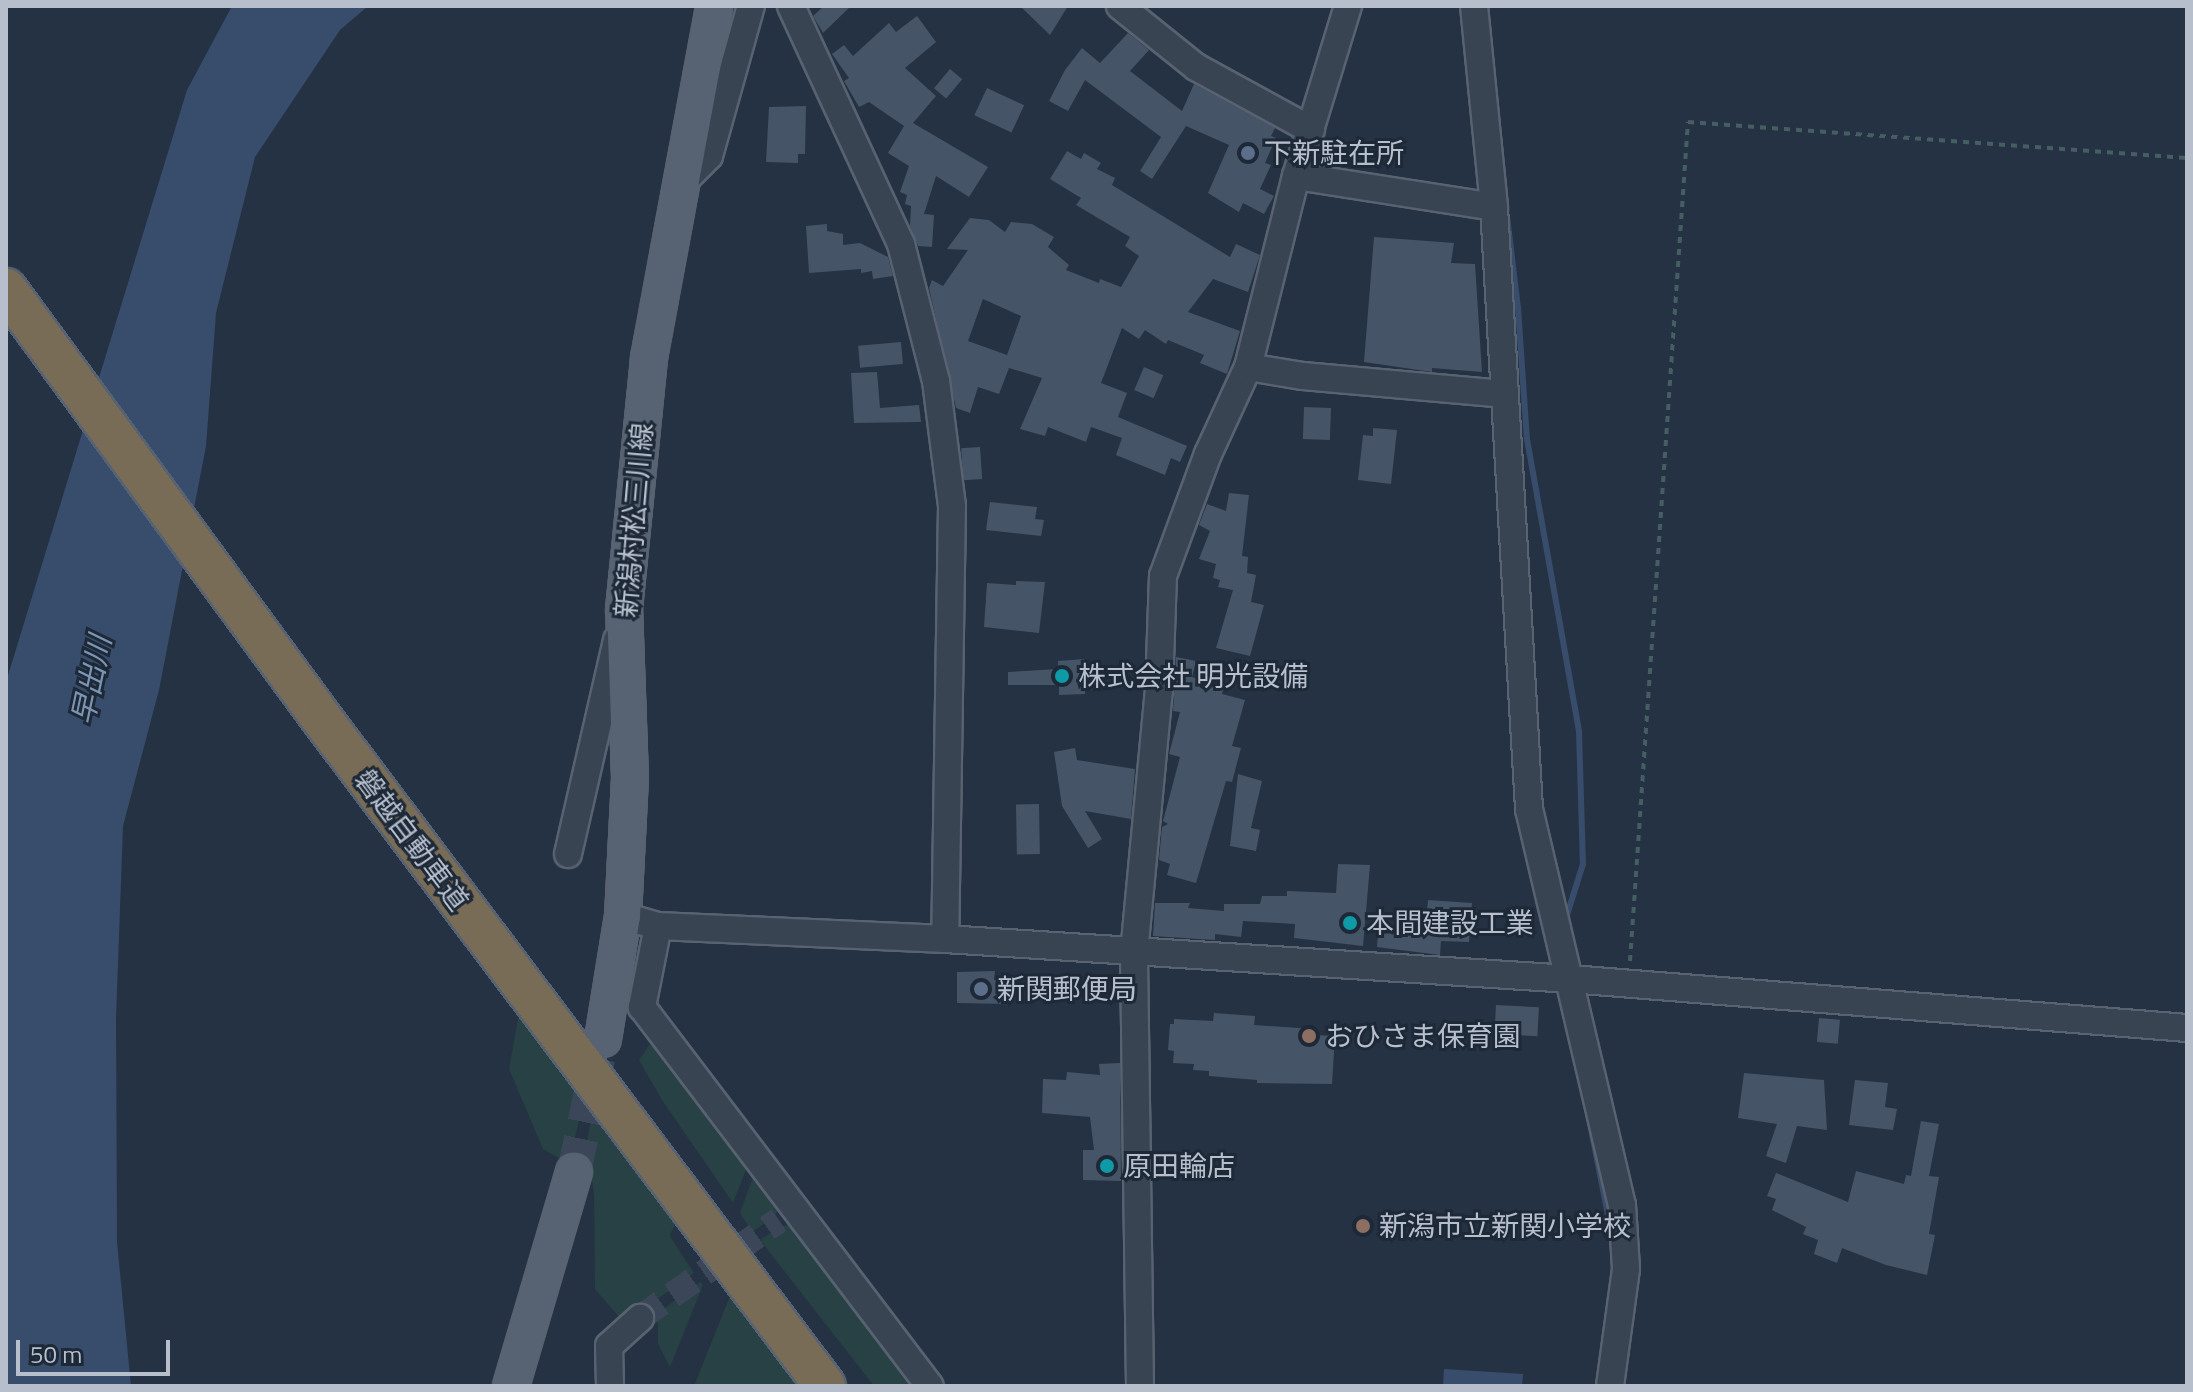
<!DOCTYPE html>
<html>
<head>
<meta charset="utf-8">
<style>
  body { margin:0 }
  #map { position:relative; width:2193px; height:1392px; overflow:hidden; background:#253243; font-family:"Titillium Web","Noto Sans JP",sans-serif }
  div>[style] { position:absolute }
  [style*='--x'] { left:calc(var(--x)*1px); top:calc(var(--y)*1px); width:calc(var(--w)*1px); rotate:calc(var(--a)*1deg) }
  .green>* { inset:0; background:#274144 }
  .water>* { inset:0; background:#384d6b }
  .stream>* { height:6px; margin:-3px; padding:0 3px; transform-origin:3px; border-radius:3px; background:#384d6b }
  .building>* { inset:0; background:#465468; transform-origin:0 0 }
  .minor-tunnel>* { height:26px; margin-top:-13px; transform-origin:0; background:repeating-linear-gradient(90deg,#3b4758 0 26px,transparent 0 39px) }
  .major-tunnel>* { height:34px; margin-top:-17px; transform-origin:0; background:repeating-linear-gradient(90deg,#3b4758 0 34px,transparent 0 51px) }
  .path>* { height:4px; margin-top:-2px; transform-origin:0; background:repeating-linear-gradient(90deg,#455e61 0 6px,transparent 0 12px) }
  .roads { filter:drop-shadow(2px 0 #586270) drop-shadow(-2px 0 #586270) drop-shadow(0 2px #586270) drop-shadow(0 -2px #586270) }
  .minor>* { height:26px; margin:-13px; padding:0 13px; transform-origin:13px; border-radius:13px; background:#394453 }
  .major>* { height:34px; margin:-17px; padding:0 17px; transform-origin:17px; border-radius:17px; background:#576373 }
  .highway>* { height:40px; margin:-20px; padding:0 20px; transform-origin:20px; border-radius:20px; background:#796c56 }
  .dots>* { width:22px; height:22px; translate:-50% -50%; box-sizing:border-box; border:4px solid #1e2938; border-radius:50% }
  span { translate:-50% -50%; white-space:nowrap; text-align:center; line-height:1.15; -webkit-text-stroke:6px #1e2938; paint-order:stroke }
  .poi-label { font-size:28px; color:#b7bfcd }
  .left { translate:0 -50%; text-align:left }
  .street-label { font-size:28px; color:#b7bfcd }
  .water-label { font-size:30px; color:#7c95b5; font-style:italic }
  .frame { position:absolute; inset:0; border:8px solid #b7bfcd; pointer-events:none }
  .scale { position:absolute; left:16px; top:1340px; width:154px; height:36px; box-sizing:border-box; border:4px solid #b7bfcd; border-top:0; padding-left:10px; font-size:24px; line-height:28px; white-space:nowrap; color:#b7bfcd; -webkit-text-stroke:6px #1e2938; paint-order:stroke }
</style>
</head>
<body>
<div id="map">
  <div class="green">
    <div style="clip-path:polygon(522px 997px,586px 1090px,569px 1164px,543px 1149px,509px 1069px)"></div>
    <div style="clip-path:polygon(649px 1045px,663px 1045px,749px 1162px,733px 1203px,662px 1100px,639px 1060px)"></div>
    <div style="clip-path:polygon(596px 1096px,677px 1222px,670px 1234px,671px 1238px,694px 1273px,624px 1323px,595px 1289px,594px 1195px,587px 1141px)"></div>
    <div style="clip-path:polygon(754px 1174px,783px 1203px,774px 1217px,752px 1232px,740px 1213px)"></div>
    <div style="clip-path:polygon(797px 1222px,923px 1386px,874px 1386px,760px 1240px,780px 1227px)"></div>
    <div style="clip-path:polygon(700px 1282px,703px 1285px,670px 1367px,658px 1344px,658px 1313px)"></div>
    <div style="clip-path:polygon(732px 1291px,805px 1386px,694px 1386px)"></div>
  </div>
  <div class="water">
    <div style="clip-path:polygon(232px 6px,368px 6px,340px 30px,255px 157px,216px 313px,206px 446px,159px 690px,123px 826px,116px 1018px,117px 1242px,131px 1386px,6px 1386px,6px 682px,187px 90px)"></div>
    <div style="clip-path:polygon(1444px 1369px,1523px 1374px,1522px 1386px,1443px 1386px)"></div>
  </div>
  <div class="stream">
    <div style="--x:1507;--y:216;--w:93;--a:83.2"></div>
    <div style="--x:1518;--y:308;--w:131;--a:86.1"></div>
    <div style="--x:1527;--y:439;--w:297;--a:79.9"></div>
    <div style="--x:1579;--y:731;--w:133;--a:88.3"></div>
    <div style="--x:1583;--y:864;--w:60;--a:107.5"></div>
    <div style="--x:1589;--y:1119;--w:113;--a:78.8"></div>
  </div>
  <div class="building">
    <div style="clip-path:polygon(824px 6px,851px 6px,823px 33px,813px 16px)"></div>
    <div style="clip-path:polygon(1020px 6px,1068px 6px,1050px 35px)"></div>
    <div style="clip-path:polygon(917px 16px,936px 42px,905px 68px,936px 96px,913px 123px,988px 167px,969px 197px,936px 176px,924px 214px,934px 215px,932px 247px,918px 246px,910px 226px,911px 206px,905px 204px,907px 195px,900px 192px,909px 166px,888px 153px,904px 126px,869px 102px,859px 107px,844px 81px,849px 78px,832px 54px,844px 45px,853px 56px,889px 23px,896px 32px)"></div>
    <div style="clip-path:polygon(1128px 33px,1149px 50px,1130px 71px,1182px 111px,1194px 84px,1275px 128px,1271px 136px,1276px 138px,1265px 163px,1271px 165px,1260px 189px,1274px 196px,1264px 214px,1243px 203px,1239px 212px,1208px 193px,1229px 145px,1186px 126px,1152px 179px,1140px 171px,1161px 137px,1085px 80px,1068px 111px,1049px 101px,1065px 70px,1082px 48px,1100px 63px)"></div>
    <div style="left:950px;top:69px;width:16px;height:25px;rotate:40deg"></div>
    <div style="left:987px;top:88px;width:41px;height:30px;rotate:25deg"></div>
    <div style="clip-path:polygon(806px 106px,805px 154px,798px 154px,798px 163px,766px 162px,769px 107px)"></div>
    <div style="clip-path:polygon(evenodd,1067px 151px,1081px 159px,1084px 153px,1101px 163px,1097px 169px,1115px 178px,1112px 185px,1230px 257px,1236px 244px,1260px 255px,1248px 292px,1213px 279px,1188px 312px,1240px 331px,1227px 374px,1200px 363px,1204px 355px,1168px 340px,1166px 344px,1145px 330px,1139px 339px,1122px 328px,1101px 383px,1127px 393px,1118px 417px,1187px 446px,1180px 462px,1171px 458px,1165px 475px,1116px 455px,1122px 438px,1091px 427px,1086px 442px,1048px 427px,1045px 436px,1020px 429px,1042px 378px,1009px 368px,999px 394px,978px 387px,970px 413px,956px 408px,929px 288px,932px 280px,943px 286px,968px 250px,947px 249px,970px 218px,989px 220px,1005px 232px,1011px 222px,1032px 224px,1054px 237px,1048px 247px,1069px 265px,1066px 270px,1099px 283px,1100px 279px,1121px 287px,1139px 256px,1125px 246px,1130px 237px,1076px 205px,1081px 198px,1050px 179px,1067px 151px,983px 299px,1021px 316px,1007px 355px,968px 341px,983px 299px)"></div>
    <div style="clip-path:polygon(827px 224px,827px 231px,843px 234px,843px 245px,860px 243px,888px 257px,893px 276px,873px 279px,872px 271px,861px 273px,861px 269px,809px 273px,806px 226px)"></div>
    <div style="clip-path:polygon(1374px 237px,1454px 243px,1451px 263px,1475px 264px,1482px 372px,1432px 368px,1432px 372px,1364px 362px)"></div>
    <div style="left:901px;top:342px;width:22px;height:43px;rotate:85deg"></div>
    <div style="left:1144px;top:367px;width:21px;height:25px;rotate:23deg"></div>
    <div style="clip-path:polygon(877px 372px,880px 408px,919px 405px,921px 422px,854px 423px,851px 373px)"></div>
    <div style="left:1304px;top:407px;width:27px;height:32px;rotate:2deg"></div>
    <div style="clip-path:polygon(1373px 428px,1397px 430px,1391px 484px,1358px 480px,1363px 435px,1373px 436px)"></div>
    <div style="left:980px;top:447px;width:32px;height:19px;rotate:86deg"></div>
    <div style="clip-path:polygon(1229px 493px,1249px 495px,1242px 556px,1248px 557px,1247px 573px,1256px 575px,1251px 602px,1264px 605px,1250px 656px,1216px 648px,1233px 590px,1218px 587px,1220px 580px,1213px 578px,1216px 564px,1199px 559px,1210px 531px,1199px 525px,1207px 504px,1226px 511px)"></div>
    <div style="clip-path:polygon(990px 502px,1037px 507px,1035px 519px,1044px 520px,1041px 536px,986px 530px)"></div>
    <div style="clip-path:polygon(1016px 581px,1045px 582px,1039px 633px,984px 627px,987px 583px,1016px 585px)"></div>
    <div style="clip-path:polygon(1176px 657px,1196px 661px,1192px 677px,1224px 687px,1222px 694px,1245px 700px,1232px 746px,1241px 748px,1232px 782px,1226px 781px,1196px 883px,1167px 875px,1170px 864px,1159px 860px,1162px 827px,1168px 824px,1163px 821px,1180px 757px,1169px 754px,1180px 712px,1173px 711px)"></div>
    <div style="clip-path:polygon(1084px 659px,1085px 694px,1059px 695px,1059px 685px,1008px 685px,1008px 672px,1058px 669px,1058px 661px)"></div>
    <div style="clip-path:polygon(1075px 748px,1077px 760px,1135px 769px,1131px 819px,1085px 811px,1102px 839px,1088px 848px,1062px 806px,1054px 752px)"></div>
    <div style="clip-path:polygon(1238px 774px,1262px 781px,1251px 828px,1260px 830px,1256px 851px,1230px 846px)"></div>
    <div style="left:1039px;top:804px;width:50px;height:23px;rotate:89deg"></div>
    <div style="clip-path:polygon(1338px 864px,1370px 865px,1363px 946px,1294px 938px,1295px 924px,1243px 921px,1241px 937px,1215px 934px,1215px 940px,1153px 936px,1155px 903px,1190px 903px,1188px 908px,1224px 911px,1224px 904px,1260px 904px,1262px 896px,1287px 896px,1287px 891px,1336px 893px)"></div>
    <div style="clip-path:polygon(1428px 900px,1472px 903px,1469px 942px,1441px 941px,1440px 955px,1377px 947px,1378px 934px,1425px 932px)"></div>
    <div style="clip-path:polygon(995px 971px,994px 980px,1006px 980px,1007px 1004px,957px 1003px,957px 972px)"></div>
    <div style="left:1496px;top:1005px;width:43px;height:29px;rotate:3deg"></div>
    <div style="clip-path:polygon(1214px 1013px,1255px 1016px,1254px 1025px,1313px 1029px,1313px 1035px,1335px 1036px,1332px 1084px,1257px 1083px,1257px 1080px,1209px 1076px,1209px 1071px,1193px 1070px,1194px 1064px,1173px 1063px,1174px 1051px,1168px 1050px,1170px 1024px,1174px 1024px,1174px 1019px,1213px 1021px)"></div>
    <div style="left:1819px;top:1018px;width:21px;height:24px;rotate:5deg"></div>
    <div style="clip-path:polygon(1120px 1063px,1121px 1181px,1083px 1180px,1083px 1150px,1094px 1150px,1090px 1117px,1042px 1113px,1043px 1079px,1066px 1080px,1067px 1072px,1100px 1075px,1099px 1064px)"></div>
    <div style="clip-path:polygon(1744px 1073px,1824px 1080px,1827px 1130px,1797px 1126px,1786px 1163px,1766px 1156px,1777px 1124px,1738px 1118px)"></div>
    <div style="clip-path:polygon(1855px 1080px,1888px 1083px,1885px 1107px,1897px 1109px,1893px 1130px,1849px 1125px)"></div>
    <div style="clip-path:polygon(1921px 1121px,1939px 1124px,1929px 1176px,1939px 1177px,1929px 1234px,1935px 1235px,1927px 1275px,1886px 1265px,1842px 1248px,1837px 1263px,1814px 1254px,1818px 1240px,1803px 1234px,1806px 1227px,1772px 1210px,1776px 1199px,1767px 1196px,1776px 1173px,1848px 1202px,1856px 1171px,1904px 1184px,1906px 1175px,1911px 1176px)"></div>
  </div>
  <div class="minor-tunnel">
    <div style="--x:640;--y:1318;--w:170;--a:-35.2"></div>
  </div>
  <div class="major-tunnel">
    <div style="--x:574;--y:1172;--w:116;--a:-78"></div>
  </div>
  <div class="path">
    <div style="--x:1630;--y:961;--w:841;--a:-86.05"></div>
    <div style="--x:1688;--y:122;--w:500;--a:4.13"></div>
  </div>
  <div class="roads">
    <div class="minor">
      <div style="--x:791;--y:6;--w:262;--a:65.2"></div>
      <div style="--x:901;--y:244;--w:141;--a:75.7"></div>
      <div style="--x:936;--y:381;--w:126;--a:82.7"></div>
      <div style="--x:952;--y:506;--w:433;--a:90.9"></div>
      <div style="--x:1120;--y:6;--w:97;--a:38.8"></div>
      <div style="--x:1196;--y:67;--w:131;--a:28.7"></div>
      <div style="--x:1474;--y:6;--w:202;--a:84.3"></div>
      <div style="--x:1494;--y:207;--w:603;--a:86.67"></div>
      <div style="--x:1529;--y:809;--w:407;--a:76.8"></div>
      <div style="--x:1622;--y:1205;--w:64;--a:86.4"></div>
      <div style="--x:1626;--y:1269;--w:118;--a:97.8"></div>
      <div style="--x:1296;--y:176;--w:200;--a:8.9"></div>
      <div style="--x:682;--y:183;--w:38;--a:-45"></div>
      <div style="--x:709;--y:156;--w:156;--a:-74.4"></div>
      <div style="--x:1248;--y:367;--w:56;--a:9.3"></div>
      <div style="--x:1303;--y:376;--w:201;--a:5.1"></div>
      <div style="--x:568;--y:854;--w:220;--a:-77.1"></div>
      <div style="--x:623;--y:916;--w:36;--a:16"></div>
      <div style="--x:658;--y:926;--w:287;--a:2.6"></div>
      <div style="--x:945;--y:939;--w:626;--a:3.66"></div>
      <div style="--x:1570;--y:979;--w:619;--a:4.54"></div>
      <div style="--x:658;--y:926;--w:83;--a:101.2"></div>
      <div style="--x:642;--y:1007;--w:476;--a:52.8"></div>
      <div style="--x:610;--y:1386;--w:40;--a:-91.4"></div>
      <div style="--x:609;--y:1346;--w:42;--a:-42.1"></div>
      <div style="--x:1140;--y:1386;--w:433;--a:-90.8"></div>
      <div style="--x:1134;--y:953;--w:264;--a:-84.6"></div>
      <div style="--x:1159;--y:690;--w:114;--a:-88"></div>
      <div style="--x:1163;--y:576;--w:130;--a:-69.8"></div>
      <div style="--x:1208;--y:454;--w:96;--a:-65.3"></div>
      <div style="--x:1248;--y:367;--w:197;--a:-75.9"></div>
      <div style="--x:1296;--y:176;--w:178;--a:-73"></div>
    </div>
    <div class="major">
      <div style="--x:603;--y:1039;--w:125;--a:-80.8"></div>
      <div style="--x:623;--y:916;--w:138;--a:-87.1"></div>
      <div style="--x:630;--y:778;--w:169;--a:-92"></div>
      <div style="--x:624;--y:609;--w:252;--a:-84.3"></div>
      <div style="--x:649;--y:358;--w:358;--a:-79.5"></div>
      <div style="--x:511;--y:1386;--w:223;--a:-73.6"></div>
    </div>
    <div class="highway">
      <div style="--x:6;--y:289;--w:534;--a:53.69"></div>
      <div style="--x:322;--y:719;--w:835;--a:52.98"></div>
    </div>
  </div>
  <div class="dots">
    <div style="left:1248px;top:153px;background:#5c6f8a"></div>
    <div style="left:1062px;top:676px;background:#0f9aa8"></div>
    <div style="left:1350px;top:923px;background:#0f9aa8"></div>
    <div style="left:981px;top:989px;background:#5c6f8a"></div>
    <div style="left:1309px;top:1036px;background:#8d6e63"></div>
    <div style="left:1107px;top:1166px;background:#0f9aa8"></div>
    <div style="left:1363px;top:1226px;background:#8d6e63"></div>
  </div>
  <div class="poi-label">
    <span class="left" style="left:1264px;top:153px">下新駐在所</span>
    <span class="left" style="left:1078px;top:676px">株式会社 明光設備</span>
    <span class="left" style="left:1366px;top:923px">本間建設工業</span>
    <span class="left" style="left:997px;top:989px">新関郵便局</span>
    <span class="left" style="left:1325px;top:1036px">おひさま保育園</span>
    <span class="left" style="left:1123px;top:1166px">原田輪店</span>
    <span class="left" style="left:1379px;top:1226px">新潟市立新関小学校</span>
  </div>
  <div class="street-label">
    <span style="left:634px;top:520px;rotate:-85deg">新潟村松三川線</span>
    <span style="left:412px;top:840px;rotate:53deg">磐越自動車道</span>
  </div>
  <div class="water-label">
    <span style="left:91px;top:680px;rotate:-78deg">早出川</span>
  </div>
  <div class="frame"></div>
  <div class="scale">50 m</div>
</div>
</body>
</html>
